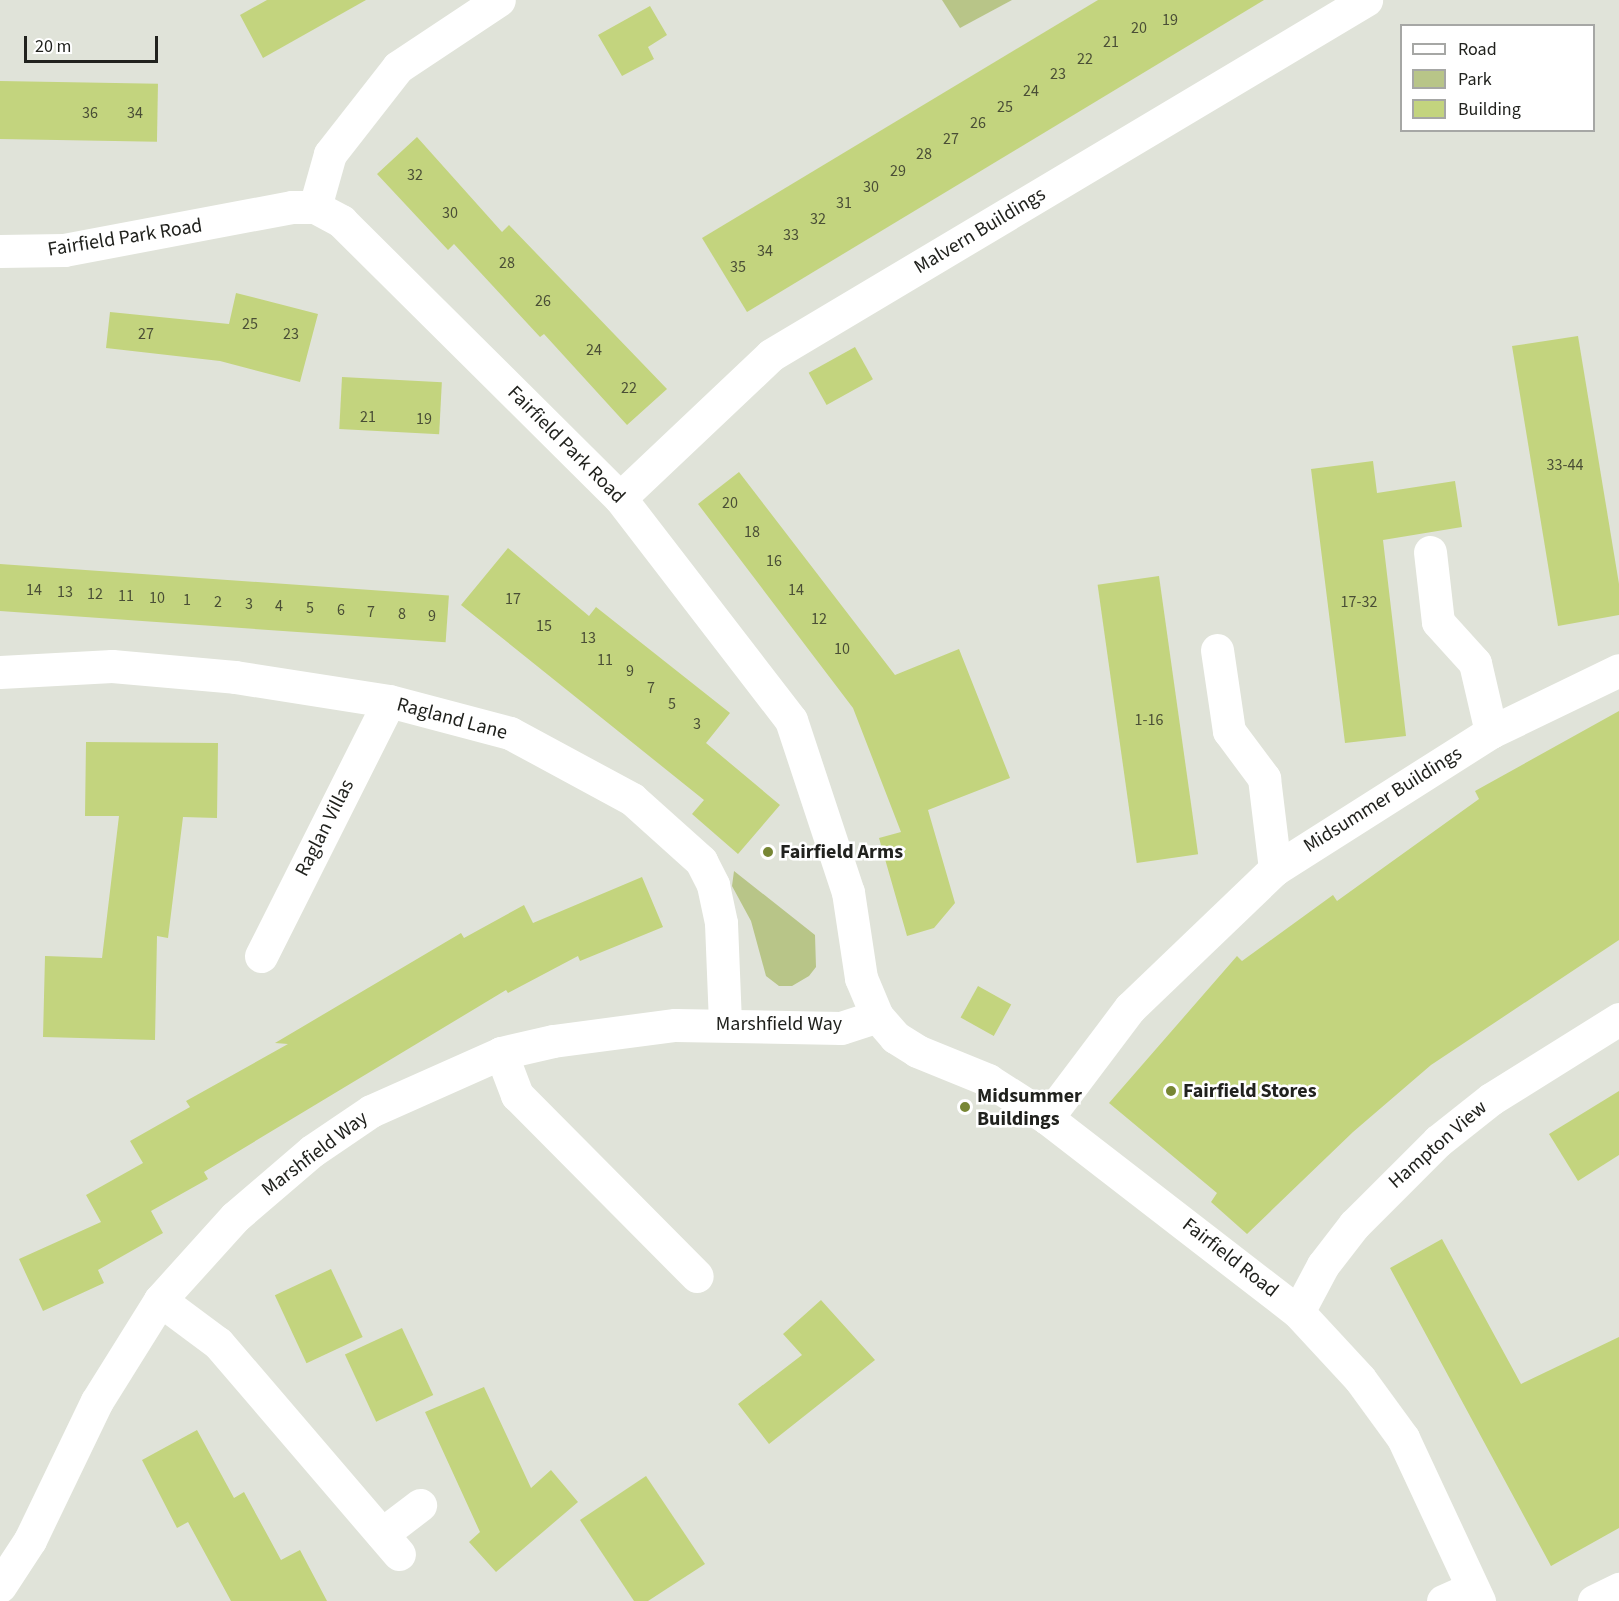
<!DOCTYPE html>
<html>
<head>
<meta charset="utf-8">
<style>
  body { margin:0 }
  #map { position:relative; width:1619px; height:1601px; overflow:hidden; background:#e0e3d9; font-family:"Source Sans 3",sans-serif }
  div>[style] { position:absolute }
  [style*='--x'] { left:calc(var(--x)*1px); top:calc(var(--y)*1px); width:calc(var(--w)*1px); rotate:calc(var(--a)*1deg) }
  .green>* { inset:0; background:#b8c588 }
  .building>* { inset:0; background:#c3d47e; transform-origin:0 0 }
  .minor>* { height:33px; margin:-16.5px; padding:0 16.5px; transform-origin:16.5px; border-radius:16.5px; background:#fff }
  .dots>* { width:16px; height:16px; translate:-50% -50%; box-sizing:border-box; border:3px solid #fff; border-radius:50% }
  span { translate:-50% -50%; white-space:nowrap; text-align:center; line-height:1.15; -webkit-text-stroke:5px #fff; paint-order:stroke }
  .number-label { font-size:16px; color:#4a4e36 }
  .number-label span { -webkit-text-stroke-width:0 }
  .street-label { font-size:20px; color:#21221e }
  .poi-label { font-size:20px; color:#21221e; font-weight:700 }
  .left { translate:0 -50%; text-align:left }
  .legend { position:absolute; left:1400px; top:24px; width:195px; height:108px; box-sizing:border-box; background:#fff; border:2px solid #a6a7a5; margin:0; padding:8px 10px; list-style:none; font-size:18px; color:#21221e }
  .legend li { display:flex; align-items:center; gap:12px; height:30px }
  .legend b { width:30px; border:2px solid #a6a7a5 }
  .scale { position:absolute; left:24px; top:36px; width:134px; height:27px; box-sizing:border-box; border:3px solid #21221e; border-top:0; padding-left:8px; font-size:18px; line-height:21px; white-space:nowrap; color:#21221e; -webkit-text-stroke:4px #fff; paint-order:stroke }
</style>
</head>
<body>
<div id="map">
  <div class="green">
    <div style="clip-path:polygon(942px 0,1012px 0,960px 28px)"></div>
    <div style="clip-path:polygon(734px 871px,815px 935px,816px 967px,809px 976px,792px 986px,779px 986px,766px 976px,751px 921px,732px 886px)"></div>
  </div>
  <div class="building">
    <div style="clip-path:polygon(267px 0,366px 0,263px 58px,240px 15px)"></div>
    <div style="clip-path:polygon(1098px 0,1264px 0,747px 312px,702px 238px)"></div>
    <div style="clip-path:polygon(650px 6px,667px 35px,648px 47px,654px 59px,622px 76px,598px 35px)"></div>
    <div style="left:0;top:81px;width:158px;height:58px;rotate:1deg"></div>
    <div style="clip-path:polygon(417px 137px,502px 232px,509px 225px,667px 389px,627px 425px,544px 334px,540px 337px,454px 244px,448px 250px,377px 174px)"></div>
    <div style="clip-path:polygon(236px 293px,318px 314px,300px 382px,220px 361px,106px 348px,110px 312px,229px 324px)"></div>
    <div style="clip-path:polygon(1578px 336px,1619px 584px,1619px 615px,1558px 626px,1512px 346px)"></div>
    <div style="left:855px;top:347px;width:37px;height:53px;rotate:61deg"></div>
    <div style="left:342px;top:377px;width:100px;height:52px;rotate:3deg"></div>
    <div style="clip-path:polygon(1373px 461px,1377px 493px,1455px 481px,1462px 527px,1383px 540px,1406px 736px,1345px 743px,1311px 469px)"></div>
    <div style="clip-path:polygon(739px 472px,895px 675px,959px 649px,1010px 778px,928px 810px,955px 903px,934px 928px,907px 936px,879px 838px,901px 832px,853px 708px,698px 504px)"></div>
    <div style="clip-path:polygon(508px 548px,589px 616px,596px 607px,730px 713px,706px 743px,780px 805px,738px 854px,692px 814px,704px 800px,461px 605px)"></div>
    <div style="left:0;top:564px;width:450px;height:47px;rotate:4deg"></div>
    <div style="left:1159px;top:576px;width:281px;height:62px;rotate:82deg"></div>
    <div style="clip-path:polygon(1619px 711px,1619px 940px,1431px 1065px,1353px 1132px,1247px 1234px,1211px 1202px,1217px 1193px,1109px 1103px,1237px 956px,1242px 961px,1333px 895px,1337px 901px,1479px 799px,1475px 791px)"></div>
    <div style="clip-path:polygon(86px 742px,218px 743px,217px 818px,183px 817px,168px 938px,157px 936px,155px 1040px,43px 1037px,45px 956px,102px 958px,119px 816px,85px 816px)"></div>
    <div style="clip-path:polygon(642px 877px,663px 927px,580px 961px,578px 956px,508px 993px,506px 990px,204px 1172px,208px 1179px,151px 1211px,163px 1233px,98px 1270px,104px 1283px,43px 1311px,19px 1259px,101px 1222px,86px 1195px,143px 1163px,130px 1141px,190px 1107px,186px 1101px,288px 1044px,275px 1043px,461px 933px,464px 938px,524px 905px,533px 923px)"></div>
    <div style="left:978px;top:986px;width:38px;height:36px;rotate:29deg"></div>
    <div style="clip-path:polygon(1619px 1091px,1619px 1155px,1578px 1181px,1549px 1134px)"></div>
    <div style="clip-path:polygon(1442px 1239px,1521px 1384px,1619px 1337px,1619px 1528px,1551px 1566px,1390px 1268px)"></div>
    <div style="left:331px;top:1269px;width:75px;height:62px;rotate:65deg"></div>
    <div style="clip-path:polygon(821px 1300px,875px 1360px,769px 1444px,738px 1404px,802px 1355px,783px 1334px)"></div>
    <div style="left:402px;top:1328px;width:74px;height:63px;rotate:65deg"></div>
    <div style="clip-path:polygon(484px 1387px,531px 1488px,551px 1470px,578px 1502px,496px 1572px,469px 1542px,480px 1532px,425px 1412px)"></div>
    <div style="clip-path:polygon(197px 1430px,234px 1498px,244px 1492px,281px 1560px,300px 1550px,327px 1601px,231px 1601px,188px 1522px,177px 1528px,142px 1460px)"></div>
    <div style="clip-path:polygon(646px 1476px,705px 1564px,648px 1601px,634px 1601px,580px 1520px)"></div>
  </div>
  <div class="minor">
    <div style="--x:315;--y:207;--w:55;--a:-74.2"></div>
    <div style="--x:330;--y:154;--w:110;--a:-52"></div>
    <div style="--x:398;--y:67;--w:121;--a:-33.6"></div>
    <div style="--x:0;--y:251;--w:64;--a:-0.9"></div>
    <div style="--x:64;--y:250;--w:232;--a:-10.7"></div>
    <div style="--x:292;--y:207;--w:23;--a:0"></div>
    <div style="--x:315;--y:207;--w:30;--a:28"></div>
    <div style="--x:341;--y:221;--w:393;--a:44.8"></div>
    <div style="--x:620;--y:498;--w:280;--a:52.4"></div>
    <div style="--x:791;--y:720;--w:181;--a:71.7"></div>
    <div style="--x:848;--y:892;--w:87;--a:81.4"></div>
    <div style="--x:861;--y:978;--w:41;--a:67.2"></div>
    <div style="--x:877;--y:1016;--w:28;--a:49"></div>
    <div style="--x:895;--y:1037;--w:26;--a:32"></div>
    <div style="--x:917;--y:1051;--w:77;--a:22.2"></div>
    <div style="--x:988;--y:1080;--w:70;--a:32.8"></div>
    <div style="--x:1047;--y:1118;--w:317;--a:37.7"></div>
    <div style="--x:1298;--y:1312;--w:91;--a:47.2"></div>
    <div style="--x:1360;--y:1379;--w:73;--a:53.9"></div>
    <div style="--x:1403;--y:1438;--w:180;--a:65"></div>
    <div style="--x:620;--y:498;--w:208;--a:-43.4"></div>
    <div style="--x:771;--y:355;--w:693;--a:-30.82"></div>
    <div style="--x:1430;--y:552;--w:70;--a:83.5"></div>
    <div style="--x:1438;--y:622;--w:55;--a:47.9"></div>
    <div style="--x:1475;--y:663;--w:71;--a:76.9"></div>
    <div style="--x:1217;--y:650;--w:82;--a:81.6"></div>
    <div style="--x:1229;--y:731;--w:59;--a:53.3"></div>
    <div style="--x:1264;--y:778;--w:92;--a:83.1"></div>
    <div style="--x:0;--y:672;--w:112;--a:-3.1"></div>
    <div style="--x:112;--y:666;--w:123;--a:5.1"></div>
    <div style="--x:235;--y:677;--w:156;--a:8.9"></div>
    <div style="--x:389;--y:701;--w:125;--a:14.8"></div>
    <div style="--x:510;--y:733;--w:139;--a:28.4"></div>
    <div style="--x:632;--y:799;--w:93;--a:41.9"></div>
    <div style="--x:701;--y:861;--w:27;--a:63"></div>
    <div style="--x:713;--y:885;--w:39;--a:78"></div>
    <div style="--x:721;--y:923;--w:101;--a:87.7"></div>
    <div style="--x:261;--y:956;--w:285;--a:-63.3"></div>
    <div style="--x:501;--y:1053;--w:45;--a:69.1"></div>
    <div style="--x:517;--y:1095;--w:255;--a:45.2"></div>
    <div style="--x:1047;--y:1118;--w:138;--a:-53"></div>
    <div style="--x:1130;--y:1008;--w:201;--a:-43.8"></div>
    <div style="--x:1275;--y:869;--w:256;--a:-32.4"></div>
    <div style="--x:1491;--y:732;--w:142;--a:-25.8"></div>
    <div style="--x:160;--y:1300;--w:72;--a:36.6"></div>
    <div style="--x:218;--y:1343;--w:278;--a:49.4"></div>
    <div style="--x:1298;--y:1312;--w:53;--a:-62"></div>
    <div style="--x:1323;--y:1265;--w:51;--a:-52.2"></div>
    <div style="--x:1354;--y:1225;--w:119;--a:-45"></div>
    <div style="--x:1438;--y:1141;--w:68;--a:-38.4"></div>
    <div style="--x:1491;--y:1099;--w:151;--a:-32"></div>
    <div style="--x:382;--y:1534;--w:48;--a:-37.3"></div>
    <div style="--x:0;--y:1586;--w:55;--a:-56.9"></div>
    <div style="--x:30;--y:1540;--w:154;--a:-64.3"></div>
    <div style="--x:97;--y:1401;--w:119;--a:-58"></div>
    <div style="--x:160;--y:1300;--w:112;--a:-47.9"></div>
    <div style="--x:235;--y:1217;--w:101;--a:-40.6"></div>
    <div style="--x:312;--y:1151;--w:71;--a:-34.1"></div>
    <div style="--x:371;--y:1111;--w:142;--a:-24"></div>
    <div style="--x:501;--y:1053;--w:53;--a:-13"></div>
    <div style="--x:553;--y:1041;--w:123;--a:-7.5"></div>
    <div style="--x:675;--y:1025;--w:166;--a:1"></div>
    <div style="--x:841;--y:1028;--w:38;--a:-18"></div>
    <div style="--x:1443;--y:1601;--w:32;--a:-24"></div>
    <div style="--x:1594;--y:1601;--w:28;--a:-26"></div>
  </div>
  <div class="dots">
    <div style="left:768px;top:852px;background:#778634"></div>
    <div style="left:1171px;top:1091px;background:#778634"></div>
    <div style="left:965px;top:1107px;background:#778634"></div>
  </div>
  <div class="number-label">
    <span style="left:1170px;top:20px">19</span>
    <span style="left:1139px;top:28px">20</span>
    <span style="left:1111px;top:42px">21</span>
    <span style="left:1085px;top:59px">22</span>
    <span style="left:1058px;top:74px">23</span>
    <span style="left:1031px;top:91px">24</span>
    <span style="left:1005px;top:107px">25</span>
    <span style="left:90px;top:113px">36</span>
    <span style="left:135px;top:113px">34</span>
    <span style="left:978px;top:123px">26</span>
    <span style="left:951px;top:139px">27</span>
    <span style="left:924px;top:154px">28</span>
    <span style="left:898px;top:171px">29</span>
    <span style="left:415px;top:175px">32</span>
    <span style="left:871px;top:187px">30</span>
    <span style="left:844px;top:203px">31</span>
    <span style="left:450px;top:213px">30</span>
    <span style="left:818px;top:219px">32</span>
    <span style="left:791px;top:235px">33</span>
    <span style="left:765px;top:251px">34</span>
    <span style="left:507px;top:263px">28</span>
    <span style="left:738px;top:267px">35</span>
    <span style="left:543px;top:301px">26</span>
    <span style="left:250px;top:324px">25</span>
    <span style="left:146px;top:334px">27</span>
    <span style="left:291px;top:334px">23</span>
    <span style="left:594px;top:350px">24</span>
    <span style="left:629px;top:388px">22</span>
    <span style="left:368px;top:417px">21</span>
    <span style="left:424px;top:419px">19</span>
    <span style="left:1565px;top:465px">33-44</span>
    <span style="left:730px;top:503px">20</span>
    <span style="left:752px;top:532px">18</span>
    <span style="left:774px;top:561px">16</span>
    <span style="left:34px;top:590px">14</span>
    <span style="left:796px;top:590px">14</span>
    <span style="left:65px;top:592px">13</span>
    <span style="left:95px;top:594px">12</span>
    <span style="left:126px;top:596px">11</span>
    <span style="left:157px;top:598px">10</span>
    <span style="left:513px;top:599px">17</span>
    <span style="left:187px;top:600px">1</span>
    <span style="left:218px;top:602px">2</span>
    <span style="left:1359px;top:602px">17-32</span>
    <span style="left:249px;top:604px">3</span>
    <span style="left:279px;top:606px">4</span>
    <span style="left:310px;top:608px">5</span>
    <span style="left:341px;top:610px">6</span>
    <span style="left:371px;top:612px">7</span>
    <span style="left:402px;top:614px">8</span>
    <span style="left:432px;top:616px">9</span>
    <span style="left:819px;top:619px">12</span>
    <span style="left:544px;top:626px">15</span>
    <span style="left:588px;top:638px">13</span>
    <span style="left:842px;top:649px">10</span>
    <span style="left:605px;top:660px">11</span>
    <span style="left:630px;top:671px">9</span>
    <span style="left:651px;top:688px">7</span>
    <span style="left:672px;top:704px">5</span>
    <span style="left:1149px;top:720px">1-16</span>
    <span style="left:697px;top:724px">3</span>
  </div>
  <div class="street-label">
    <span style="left:980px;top:231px;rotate:-31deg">Malvern Buildings</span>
    <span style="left:125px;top:238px;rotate:-9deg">Fairfield Park Road</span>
    <span style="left:566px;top:445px;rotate:45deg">Fairfield Park Road</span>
    <span style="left:452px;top:719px;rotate:15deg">Ragland Lane</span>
    <span style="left:1383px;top:800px;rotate:-32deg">Midsummer Buildings</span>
    <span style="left:325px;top:828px;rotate:-63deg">Raglan Villas</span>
    <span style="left:779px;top:1024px">Marshfield Way</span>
    <span style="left:1438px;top:1145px;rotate:-41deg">Hampton View</span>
    <span style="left:315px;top:1154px;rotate:-37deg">Marshfield Way</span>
    <span style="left:1230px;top:1258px;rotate:38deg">Fairfield Road</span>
  </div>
  <div class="poi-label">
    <span class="left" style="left:780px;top:852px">Fairfield Arms</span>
    <span class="left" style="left:1183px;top:1091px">Fairfield Stores</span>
    <span class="left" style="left:977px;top:1108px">Midsummer<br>Buildings</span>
  </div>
  <ul class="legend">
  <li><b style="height:8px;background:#fff"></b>Road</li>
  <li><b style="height:16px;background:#b8c588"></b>Park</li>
  <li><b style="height:16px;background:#c3d47e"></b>Building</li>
  </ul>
  <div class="scale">20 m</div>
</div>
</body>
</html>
